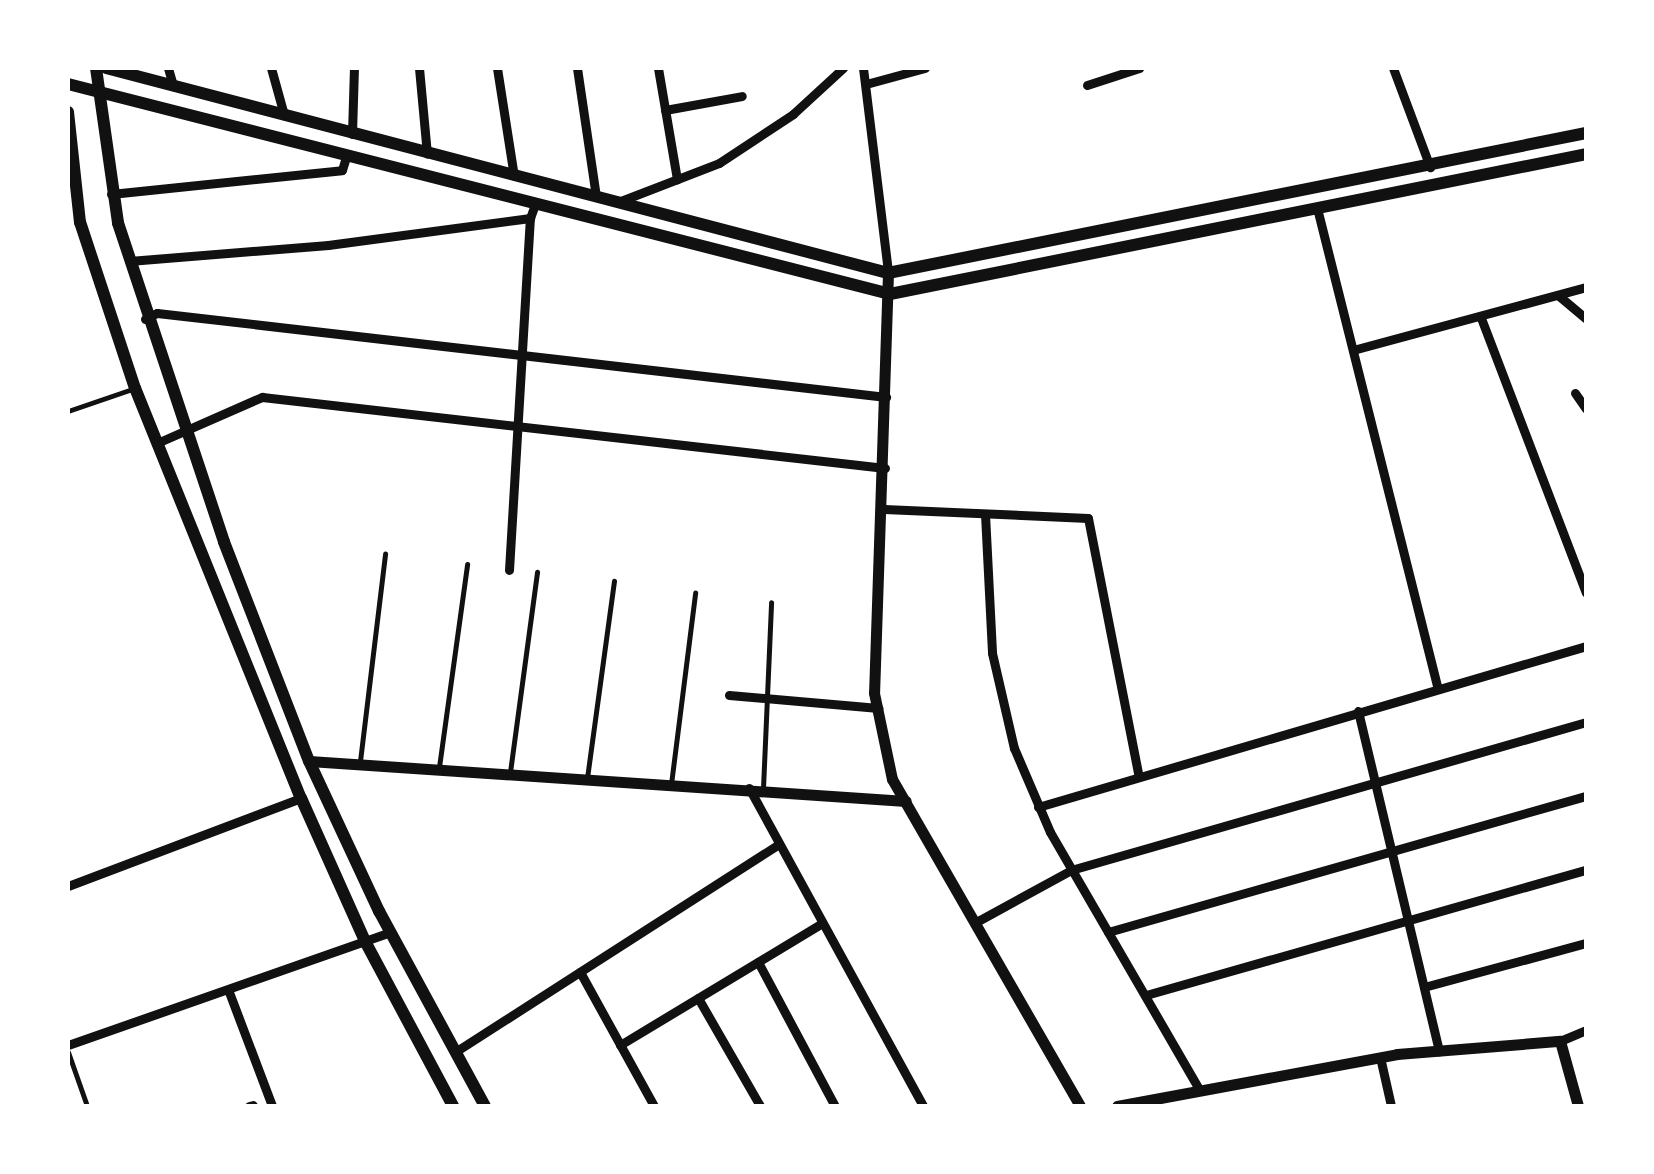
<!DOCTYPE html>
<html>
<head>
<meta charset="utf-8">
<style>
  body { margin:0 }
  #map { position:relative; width:1654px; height:1174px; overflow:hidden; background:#fff; font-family:"PT Sans Narrow",sans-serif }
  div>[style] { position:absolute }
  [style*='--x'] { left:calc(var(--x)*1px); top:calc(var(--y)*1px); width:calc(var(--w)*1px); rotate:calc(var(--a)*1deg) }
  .service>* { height:5px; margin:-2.5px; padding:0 2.5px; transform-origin:2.5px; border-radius:2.5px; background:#111 }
  .minor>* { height:9px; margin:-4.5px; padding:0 4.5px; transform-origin:4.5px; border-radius:4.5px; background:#111 }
  .tertiary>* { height:11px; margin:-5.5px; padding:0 5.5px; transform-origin:5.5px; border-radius:5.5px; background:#111 }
  .secondary>* { height:12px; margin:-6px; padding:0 6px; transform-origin:6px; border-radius:6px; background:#111 }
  span { translate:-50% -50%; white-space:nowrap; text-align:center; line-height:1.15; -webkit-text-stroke:8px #fff; paint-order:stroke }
  .frame { position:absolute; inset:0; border:70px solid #fff; pointer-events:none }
</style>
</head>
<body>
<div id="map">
  <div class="service">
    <div style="--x:68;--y:411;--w:71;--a:-18.9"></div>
    <div style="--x:360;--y:761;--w:209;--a:-83.1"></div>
    <div style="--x:439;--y:767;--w:205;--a:-82.1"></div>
    <div style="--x:510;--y:772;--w:202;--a:-82.3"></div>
    <div style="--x:587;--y:778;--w:199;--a:-82.2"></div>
    <div style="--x:671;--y:784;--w:193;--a:-82.8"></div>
    <div style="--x:763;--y:788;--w:186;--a:-87.5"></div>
    <div style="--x:68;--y:1052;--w:57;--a:70.6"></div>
  </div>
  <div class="minor">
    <div style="--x:168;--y:68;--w:19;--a:74"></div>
    <div style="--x:271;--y:68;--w:49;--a:74.5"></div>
    <div style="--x:419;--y:68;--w:86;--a:84.7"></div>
    <div style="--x:497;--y:68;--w:109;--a:81.1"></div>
    <div style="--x:577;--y:68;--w:129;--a:81.6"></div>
    <div style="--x:658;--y:68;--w:113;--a:80.3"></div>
    <div style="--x:863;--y:68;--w:207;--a:83"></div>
    <div style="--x:1393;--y:68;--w:106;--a:69.5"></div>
    <div style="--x:866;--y:84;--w:61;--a:-15.2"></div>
    <div style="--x:1087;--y:85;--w:55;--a:-18.1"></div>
    <div style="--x:665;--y:110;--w:78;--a:-10.3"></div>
    <div style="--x:352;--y:134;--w:66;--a:-88.3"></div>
    <div style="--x:111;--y:194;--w:232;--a:-5.9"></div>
    <div style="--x:342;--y:170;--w:14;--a:-73"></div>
    <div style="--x:618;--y:202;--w:108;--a:-21.1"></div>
    <div style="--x:719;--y:163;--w:89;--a:-33.5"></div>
    <div style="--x:793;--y:114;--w:68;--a:-42.6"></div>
    <div style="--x:1318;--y:212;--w:491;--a:75.9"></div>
    <div style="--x:129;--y:261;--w:200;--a:-4.6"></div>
    <div style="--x:328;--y:245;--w:204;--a:-7.6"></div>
    <div style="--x:530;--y:218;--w:12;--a:-70"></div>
    <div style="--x:1559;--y:296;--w:35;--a:40"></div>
    <div style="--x:1481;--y:318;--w:294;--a:69.1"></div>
    <div style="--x:145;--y:319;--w:13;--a:-27"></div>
    <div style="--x:157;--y:313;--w:734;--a:6.57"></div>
    <div style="--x:1353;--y:350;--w:241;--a:-15.1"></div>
    <div style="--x:1575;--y:393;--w:19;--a:55"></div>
    <div style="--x:157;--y:443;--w:115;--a:-23.7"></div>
    <div style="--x:262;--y:397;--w:627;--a:6.5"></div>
    <div style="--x:884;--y:509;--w:204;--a:2.5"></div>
    <div style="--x:1088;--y:518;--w:261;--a:78.9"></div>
    <div style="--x:985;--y:514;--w:139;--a:87.1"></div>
    <div style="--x:992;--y:653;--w:98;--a:77"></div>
    <div style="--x:1014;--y:748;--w:91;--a:66.8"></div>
    <div style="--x:1050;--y:832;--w:299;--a:59.9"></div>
    <div style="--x:509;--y:570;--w:353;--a:-86.6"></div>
    <div style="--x:729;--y:695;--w:150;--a:5"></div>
    <div style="--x:1358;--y:711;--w:350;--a:76.6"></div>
    <div style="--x:749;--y:788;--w:362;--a:61.3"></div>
    <div style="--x:1038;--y:807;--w:571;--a:-16.37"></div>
    <div style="--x:68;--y:886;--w:249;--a:-20.7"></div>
    <div style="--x:978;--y:921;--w:106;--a:-28.7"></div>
    <div style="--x:1071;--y:870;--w:536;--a:-16.03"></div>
    <div style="--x:1108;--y:932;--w:497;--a:-15.9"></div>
    <div style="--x:758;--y:962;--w:163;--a:61.9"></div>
    <div style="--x:580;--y:972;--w:153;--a:61.1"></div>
    <div style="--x:1424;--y:987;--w:168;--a:-15.2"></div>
    <div style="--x:229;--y:992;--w:122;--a:69.3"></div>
    <div style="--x:1146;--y:995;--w:457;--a:-15.9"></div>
    <div style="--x:698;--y:998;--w:125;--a:60.1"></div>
    <div style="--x:1560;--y:1041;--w:28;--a:-23"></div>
    <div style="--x:68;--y:1045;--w:341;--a:-19.3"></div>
    <div style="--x:620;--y:1045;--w:236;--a:-31.1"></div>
    <div style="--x:455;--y:1052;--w:385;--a:-32.7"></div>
    <div style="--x:1380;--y:1057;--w:50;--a:77.3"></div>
    <div style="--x:249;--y:1106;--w:4;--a:-14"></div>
  </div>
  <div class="tertiary">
    <div style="--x:888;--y:273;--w:420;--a:91.9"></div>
    <div style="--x:874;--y:693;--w:88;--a:78.2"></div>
    <div style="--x:892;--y:779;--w:377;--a:60.1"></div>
    <div style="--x:309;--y:761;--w:598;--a:3.83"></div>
    <div style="--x:1117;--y:1106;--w:285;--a:-10.5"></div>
    <div style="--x:1397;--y:1054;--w:164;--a:-4.6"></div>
    <div style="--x:1560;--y:1041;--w:67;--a:74.5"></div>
  </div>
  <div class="secondary">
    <div style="--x:96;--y:68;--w:157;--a:81.9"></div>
    <div style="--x:118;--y:223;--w:336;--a:71.6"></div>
    <div style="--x:224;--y:542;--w:235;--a:68.8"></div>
    <div style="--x:309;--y:761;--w:166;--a:65"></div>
    <div style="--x:379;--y:911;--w:222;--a:61.5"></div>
    <div style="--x:106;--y:68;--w:808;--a:14.69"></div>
    <div style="--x:888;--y:273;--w:712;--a:-11.34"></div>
    <div style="--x:68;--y:84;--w:848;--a:14.33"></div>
    <div style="--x:890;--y:294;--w:710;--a:-11.37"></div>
    <div style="--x:68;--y:112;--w:111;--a:83.8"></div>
    <div style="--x:80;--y:222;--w:175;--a:71.7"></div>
    <div style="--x:135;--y:388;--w:442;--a:68"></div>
    <div style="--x:301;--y:798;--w:159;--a:65.9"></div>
    <div style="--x:366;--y:943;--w:185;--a:61.9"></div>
  </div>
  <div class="frame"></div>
</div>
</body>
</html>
